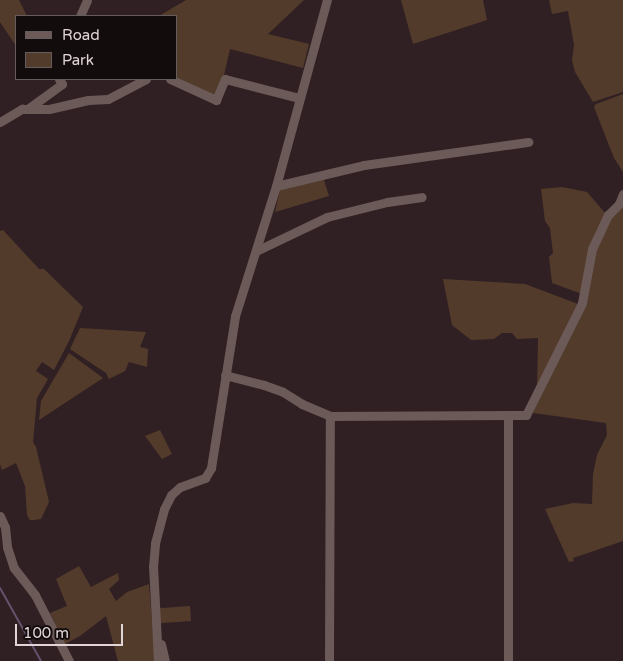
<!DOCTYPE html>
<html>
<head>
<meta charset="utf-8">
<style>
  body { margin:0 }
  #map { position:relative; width:623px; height:661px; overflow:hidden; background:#312023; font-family:"Varela Round",sans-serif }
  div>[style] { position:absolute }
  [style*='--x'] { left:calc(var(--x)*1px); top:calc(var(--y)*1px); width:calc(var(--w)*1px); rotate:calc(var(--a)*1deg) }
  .green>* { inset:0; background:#533b2b; transform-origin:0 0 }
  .stream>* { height:2px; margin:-1px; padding:0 1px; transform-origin:1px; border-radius:1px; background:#65526d }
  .minor>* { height:9px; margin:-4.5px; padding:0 4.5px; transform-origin:4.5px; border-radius:4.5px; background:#6b5a57 }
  span { translate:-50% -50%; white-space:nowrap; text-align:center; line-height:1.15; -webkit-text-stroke:4px #130c0d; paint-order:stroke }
  .legend { position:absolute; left:15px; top:15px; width:162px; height:65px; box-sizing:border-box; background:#130c0d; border:1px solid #655c5d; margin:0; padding:6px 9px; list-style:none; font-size:15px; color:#e0d4d6 }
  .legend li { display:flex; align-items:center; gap:10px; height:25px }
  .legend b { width:25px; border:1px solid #655c5d }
  .scale { position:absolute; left:15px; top:624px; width:108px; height:22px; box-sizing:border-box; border:2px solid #e0d4d6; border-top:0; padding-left:6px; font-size:15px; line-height:18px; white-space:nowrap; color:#e0d4d6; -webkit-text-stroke:4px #130c0d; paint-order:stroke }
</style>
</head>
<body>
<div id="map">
  <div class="green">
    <div style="clip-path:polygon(0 0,19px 0,27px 16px,16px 16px,16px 46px,0 22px)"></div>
    <div style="clip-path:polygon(186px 0,304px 0,268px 34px,309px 44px,303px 68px,230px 49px,224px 75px,214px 97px,176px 78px,176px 16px,159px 16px)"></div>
    <div style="clip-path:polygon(401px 0,483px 0,487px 20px,413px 44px)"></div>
    <div style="clip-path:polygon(549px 0,623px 0,623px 92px,593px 102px,575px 72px,572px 60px,574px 45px,568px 11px,552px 14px)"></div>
    <div style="clip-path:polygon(623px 94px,623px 172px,614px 158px,594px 107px,596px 104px)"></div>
    <div style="clip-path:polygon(323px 177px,329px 196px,275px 212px,280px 190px,283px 187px)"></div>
    <div style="clip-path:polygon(562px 187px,587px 192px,606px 214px,582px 294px,552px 283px,549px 257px,553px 253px,550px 228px,545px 221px,541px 189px)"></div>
    <div style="clip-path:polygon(623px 201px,623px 541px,573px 558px,574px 561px,569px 562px,545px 509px,573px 503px,592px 504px,593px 474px,597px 455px,607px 435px,606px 423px,533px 413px,571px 331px,594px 250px,610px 217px)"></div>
    <div style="clip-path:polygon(3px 230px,39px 269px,44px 269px,83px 307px,69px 341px,54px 370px,42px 362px,36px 371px,48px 379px,37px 398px,33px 442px,36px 447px,49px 502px,41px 519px,34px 520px,30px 520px,27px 515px,25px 486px,16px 463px,2px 470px,0 464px,0 231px)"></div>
    <div style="clip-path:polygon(443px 279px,525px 284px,578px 304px,537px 390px,538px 338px,517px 339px,512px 333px,502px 333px,494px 339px,471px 340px,452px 325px)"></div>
    <div style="clip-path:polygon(80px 328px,146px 332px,140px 347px,148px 349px,147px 367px,129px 362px,125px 371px,109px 379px,106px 373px,70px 349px)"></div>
    <div style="clip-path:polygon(69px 353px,103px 378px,39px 420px,41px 401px)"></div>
    <div style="clip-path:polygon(160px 430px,172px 454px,162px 459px,145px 436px)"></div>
    <div style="clip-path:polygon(79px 566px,91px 587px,118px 573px,119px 580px,109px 589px,116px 601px,127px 592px,149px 584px,155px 661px,118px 661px,106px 616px,80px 636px,65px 644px,50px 613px,67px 606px,56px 579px)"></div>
    <div style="left:190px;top:606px;width:15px;height:32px;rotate:86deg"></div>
  </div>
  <div class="stream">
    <div style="--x:0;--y:588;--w:84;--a:60.7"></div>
  </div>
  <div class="minor">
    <div style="--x:80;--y:16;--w:17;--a:-66"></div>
    <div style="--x:170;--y:79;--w:51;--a:24.5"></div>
    <div style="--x:216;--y:100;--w:23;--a:-67"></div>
    <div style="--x:225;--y:79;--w:76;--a:14.4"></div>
    <div style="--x:29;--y:108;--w:41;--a:-36"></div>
    <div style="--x:62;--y:84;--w:6;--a:-121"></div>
    <div style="--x:0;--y:122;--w:26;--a:-31"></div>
    <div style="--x:22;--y:109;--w:27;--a:0"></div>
    <div style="--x:49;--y:109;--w:40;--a:-13"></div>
    <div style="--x:88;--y:100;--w:20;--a:-3"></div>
    <div style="--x:108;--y:99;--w:43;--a:-27.8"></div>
    <div style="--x:276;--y:186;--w:90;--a:-13.4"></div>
    <div style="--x:364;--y:165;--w:166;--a:-8"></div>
    <div style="--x:256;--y:251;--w:79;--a:-25.6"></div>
    <div style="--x:327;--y:217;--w:62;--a:-14"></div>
    <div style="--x:387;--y:202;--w:35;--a:-8"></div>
    <div style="--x:225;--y:375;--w:40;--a:14.4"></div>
    <div style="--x:264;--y:385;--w:20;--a:20"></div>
    <div style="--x:283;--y:392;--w:22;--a:32"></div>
    <div style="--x:302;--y:404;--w:30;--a:23"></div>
    <div style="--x:330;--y:416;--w:196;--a:-0.3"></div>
    <div style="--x:526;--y:415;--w:125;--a:-63.4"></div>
    <div style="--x:582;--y:303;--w:55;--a:-79.5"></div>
    <div style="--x:592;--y:249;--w:38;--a:-65"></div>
    <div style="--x:608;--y:215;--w:16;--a:-45"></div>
    <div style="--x:619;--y:204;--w:11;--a:-68"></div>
    <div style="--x:508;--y:415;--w:246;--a:90"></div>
    <div style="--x:0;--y:516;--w:12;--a:66"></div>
    <div style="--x:5;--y:527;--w:20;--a:84"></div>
    <div style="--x:7;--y:547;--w:22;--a:72"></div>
    <div style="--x:14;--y:568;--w:34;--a:52"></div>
    <div style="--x:35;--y:595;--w:74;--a:62.7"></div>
    <div style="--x:161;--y:644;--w:17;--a:77"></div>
    <div style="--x:158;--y:661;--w:94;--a:-93"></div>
    <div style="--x:153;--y:567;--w:24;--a:-85"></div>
    <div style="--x:155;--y:543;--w:35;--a:-75"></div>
    <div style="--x:164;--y:509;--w:16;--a:-63"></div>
    <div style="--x:171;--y:495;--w:12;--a:-42"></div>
    <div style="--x:180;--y:487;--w:27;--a:-20"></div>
    <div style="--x:205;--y:478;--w:12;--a:-59"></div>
    <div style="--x:211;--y:468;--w:154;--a:-81"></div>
    <div style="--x:235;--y:316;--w:136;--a:-72.5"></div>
    <div style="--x:276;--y:186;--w:193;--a:-74.7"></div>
    <div style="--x:329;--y:661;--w:245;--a:-89.8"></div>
  </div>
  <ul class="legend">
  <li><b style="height:6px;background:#6b5a57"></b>Road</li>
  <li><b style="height:14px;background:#533b2b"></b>Park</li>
  </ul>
  <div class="scale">100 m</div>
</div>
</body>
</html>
